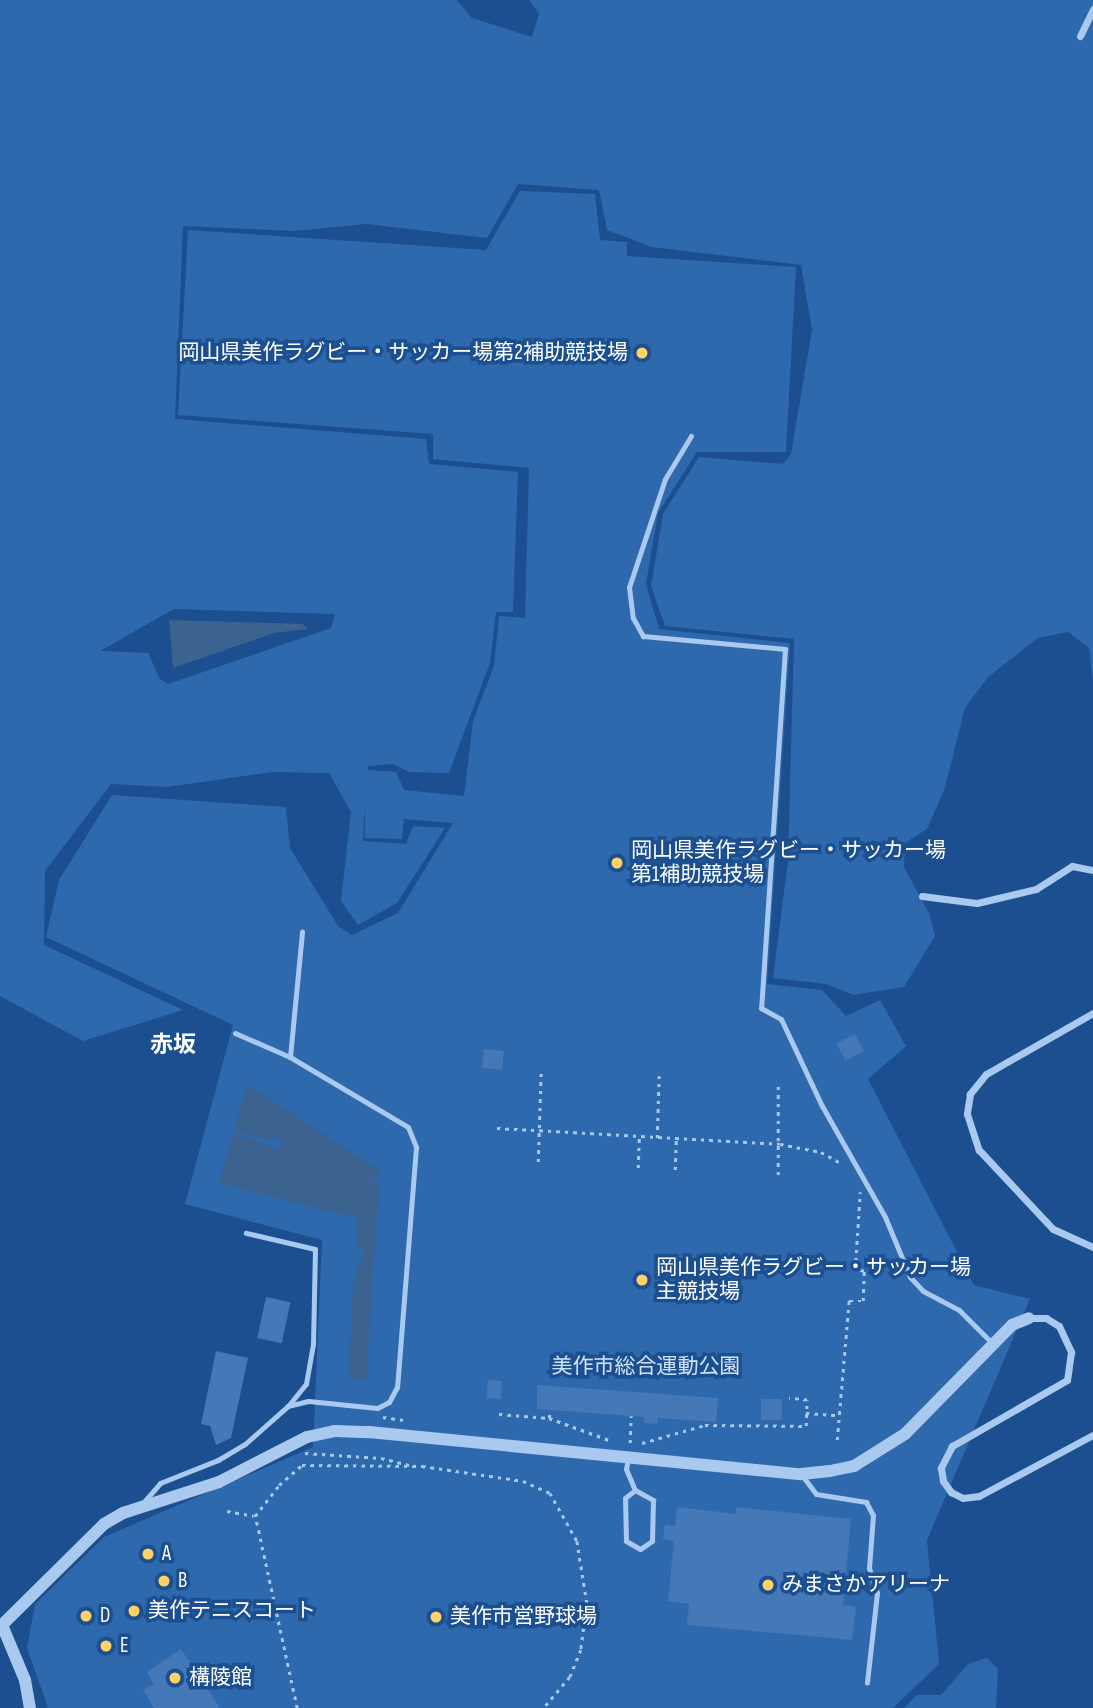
<!DOCTYPE html>
<html>
<head>
<meta charset="utf-8">
<style>
  body { margin:0 }
  #map { position:relative; width:1093px; height:1708px; overflow:hidden; background:#1b4f8f; font-family:"Sofia Sans Condensed","Noto Sans JP",sans-serif }
  div>[style] { position:absolute }
  [style*='--x'] { left:calc(var(--x)*1px); top:calc(var(--y)*1px); width:calc(var(--w)*1px); rotate:calc(var(--a)*1deg) }
  .green>* { inset:0; background:#2e69ad }
  .water>* { inset:0; background:#3c6290 }
  .building>* { inset:0; background:#4478b7; transform-origin:0 0 }
  .path>* { height:2.5px; margin-top:-1.25px; transform-origin:0; background:repeating-linear-gradient(90deg,#a9c9ee 0 3.5px,transparent 0 8.5px) }
  .service>* { height:5px; margin:-2.5px; padding:0 2.5px; transform-origin:2.5px; border-radius:2.5px; background:#a9c9ee }
  .minor>* { height:7px; margin:-3.5px; padding:0 3.5px; transform-origin:3.5px; border-radius:3.5px; background:#a9c9ee }
  .tertiary>* { height:12px; margin:-6px; padding:0 6px; transform-origin:6px; border-radius:6px; background:#a9c9ee }
  .dots>* { width:19px; height:19px; translate:-50% -50%; box-sizing:border-box; border:4px solid #1b4f8f; border-radius:50% }
  span { translate:-50% -50%; white-space:nowrap; text-align:center; line-height:1.15; -webkit-text-stroke:7px #1b4f8f; paint-order:stroke }
  .poi-label { font-size:21px; color:#fff }
  .right { translate:-100% -50%; text-align:right }
  .left { translate:0 -50%; text-align:left }
  .park-label { font-size:21px; color:#cfe3fa }
  .neighbourhood-label { font-size:23px; color:#fff; font-weight:700 }
</style>
</head>
<body>
<div id="map">
  <div class="green">
    <div style="clip-path:polygon(evenodd,0 0,457px 0,472px 18px,532px 37px,539px 14px,529px 0,1093px 0,1093px 681px,1089px 648px,1068px 632px,1038px 638px,988px 677px,965px 708px,945px 788px,927px 829px,905px 843px,904px 867px,929px 913px,935px 936px,904px 987px,853px 995px,826px 984px,773px 978px,788px 861px,794px 639px,665px 626px,651px 586px,663px 514px,699px 457px,783px 464px,791px 454px,812px 330px,801px 265px,652px 247px,607px 230px,599px 190px,518px 184px,487px 238px,366px 224px,294px 231px,183px 226px,175px 419px,426px 439px,429px 464px,518px 472px,513px 612px,496px 612px,490px 663px,449px 773px,409px 772px,393px 764px,368px 766px,368px 770px,396px 772px,404px 790px,464px 796px,473px 721px,494px 666px,499px 616px,525px 618px,529px 468px,433px 459px,433px 434px,178px 415px,188px 230px,486px 250px,520px 191px,595px 194px,600px 240px,627px 242px,627px 256px,796px 267px,786px 452px,697px 452px,658px 513px,646px 584px,659px 629px,790px 643px,767px 984px,822px 990px,846px 1016px,880px 1000px,906px 1046px,868px 1079px,974px 1285px,1030px 1299px,927px 1540px,939px 1664px,893px 1708px,48px 1708px,27px 1648px,35px 1604px,104px 1537px,313px 1447px,322px 1240px,185px 1204px,233px 1025px,46px 937px,59px 880px,112px 795px,286px 807px,290px 848px,338px 926px,352px 935px,398px 913px,453px 823px,404px 819px,402px 839px,365px 838px,365px 804px,363px 841px,406px 844px,413px 826px,445px 828px,397px 903px,358px 925px,341px 901px,351px 812px,329px 773px,272px 772px,167px 787px,111px 784px,45px 871px,44px 945px,183px 1010px,83px 1041px,0 996px,0 0,174px 609px,334px 614px,335px 615px,331px 628px,168px 684px,160px 679px,148px 653px,100px 651px,174px 609px)"></div>
    <div style="clip-path:polygon(987px 1658px,998px 1669px,996px 1708px,904px 1708px,917px 1695px,941px 1695px,968px 1664px)"></div>
  </div>
  <div class="water">
    <div style="clip-path:polygon(169px 620px,303px 624px,308px 629px,274px 633px,173px 668px)"></div>
    <div style="clip-path:polygon(247px 1084px,380px 1171px,379px 1177px,362px 1177px,379px 1182px,366px 1379px,349px 1379px,353px 1283px,364px 1249px,357px 1247px,357px 1218px,219px 1183px,233px 1134px,267px 1143px,274px 1152px,282px 1146px,276px 1137px,268px 1140px,234px 1131px)"></div>
  </div>
  <div class="building">
    <div style="left:855px;top:1034px;width:19px;height:21px;rotate:62deg"></div>
    <div style="left:484px;top:1049px;width:20px;height:19px;rotate:6deg"></div>
    <div style="left:266px;top:1297px;width:25px;height:42px;rotate:12deg"></div>
    <div style="clip-path:polygon(216px 1351px,248px 1358px,231px 1438px,216px 1445px,210px 1426px,201px 1424px)"></div>
    <div style="left:488px;top:1380px;width:14px;height:18px;rotate:4deg"></div>
    <div style="clip-path:polygon(537px 1385px,718px 1398px,716px 1422px,658px 1418px,657px 1424px,644px 1423px,644px 1417px,537px 1409px)"></div>
    <div style="left:761px;top:1399px;width:21px;height:21px"></div>
    <div style="clip-path:polygon(677px 1507px,736px 1514px,736px 1507px,851px 1519px,843px 1605px,856px 1607px,852px 1640px,687px 1625px,689px 1604px,668px 1601px,674px 1541px,663px 1539px,665px 1525px,675px 1526px)"></div>
    <div style="clip-path:polygon(181px 1649px,220px 1708px,154px 1708px,143px 1690px,154px 1684px,147px 1672px)"></div>
  </div>
  <div class="path">
    <div style="--x:497;--y:1128;--w:283;--a:3.2"></div>
    <div style="--x:780;--y:1144;--w:42;--a:11"></div>
    <div style="--x:821;--y:1152;--w:25;--a:29"></div>
    <div style="--x:657;--y:1138;--w:62;--a:-88.2"></div>
    <div style="--x:538;--y:1162;--w:92;--a:-88.1"></div>
    <div style="--x:638;--y:1168;--w:31;--a:-88"></div>
    <div style="--x:675;--y:1170;--w:31;--a:-88"></div>
    <div style="--x:778;--y:1175;--w:93;--a:-90"></div>
    <div style="--x:806;--y:1413;--w:32;--a:4"></div>
    <div style="--x:499;--y:1414;--w:50;--a:4.6"></div>
    <div style="--x:549;--y:1418;--w:67;--a:20.1"></div>
    <div style="--x:383;--y:1417;--w:21;--a:8"></div>
    <div style="--x:549;--y:1418;--w:8;--a:-83"></div>
    <div style="--x:837;--y:1440;--w:140;--a:-85.1"></div>
    <div style="--x:849;--y:1301;--w:14;--a:0"></div>
    <div style="--x:863;--y:1301;--w:30;--a:-88"></div>
    <div style="--x:864;--y:1271;--w:9;--a:-174"></div>
    <div style="--x:855;--y:1270;--w:78;--a:-86.3"></div>
    <div style="--x:630;--y:1443;--w:27;--a:-88"></div>
    <div style="--x:642;--y:1443;--w:66;--a:-15.9"></div>
    <div style="--x:705;--y:1425;--w:101;--a:0.6"></div>
    <div style="--x:806;--y:1426;--w:26;--a:-88"></div>
    <div style="--x:807;--y:1400;--w:18;--a:-174"></div>
    <div style="--x:305;--y:1453;--w:76;--a:3.8"></div>
    <div style="--x:381;--y:1458;--w:29;--a:14"></div>
    <div style="--x:227;--y:1511;--w:27;--a:10"></div>
    <div style="--x:297;--y:1708;--w:197;--a:-102.3"></div>
    <div style="--x:255;--y:1516;--w:39;--a:-52"></div>
    <div style="--x:279;--y:1485;--w:30;--a:-41"></div>
    <div style="--x:302;--y:1465;--w:120;--a:0.5"></div>
    <div style="--x:422;--y:1466;--w:102;--a:8.4"></div>
    <div style="--x:523;--y:1481;--w:30;--a:24"></div>
    <div style="--x:550;--y:1493;--w:55;--a:60.6"></div>
    <div style="--x:577;--y:1541;--w:63;--a:80.8"></div>
    <div style="--x:587;--y:1603;--w:47;--a:97.3"></div>
    <div style="--x:581;--y:1650;--w:29;--a:112"></div>
    <div style="--x:570;--y:1677;--w:40;--a:130"></div>
  </div>
  <div class="service">
    <div style="--x:691;--y:436;--w:50;--a:121.2"></div>
    <div style="--x:665;--y:479;--w:114;--a:108.4"></div>
    <div style="--x:629;--y:587;--w:31;--a:83"></div>
    <div style="--x:633;--y:618;--w:21;--a:61"></div>
    <div style="--x:643;--y:636;--w:143;--a:5.2"></div>
    <div style="--x:785;--y:649;--w:360;--a:93.8"></div>
    <div style="--x:761;--y:1008;--w:23;--a:29"></div>
    <div style="--x:781;--y:1019;--w:96;--a:64.8"></div>
    <div style="--x:822;--y:1106;--w:128;--a:60.4"></div>
    <div style="--x:885;--y:1217;--w:65;--a:67.4"></div>
    <div style="--x:910;--y:1277;--w:19;--a:47"></div>
    <div style="--x:923;--y:1291;--w:41;--a:27.8"></div>
    <div style="--x:959;--y:1310;--w:47;--a:45"></div>
    <div style="--x:235;--y:1033;--w:60;--a:23.6"></div>
    <div style="--x:290;--y:1057;--w:137;--a:30.7"></div>
    <div style="--x:408;--y:1127;--w:22;--a:68"></div>
    <div style="--x:416;--y:1147;--w:241;--a:94.5"></div>
    <div style="--x:397;--y:1387;--w:17;--a:118"></div>
    <div style="--x:389;--y:1402;--w:13;--a:153"></div>
    <div style="--x:377;--y:1408;--w:69;--a:-174.2"></div>
    <div style="--x:308;--y:1401;--w:21;--a:166"></div>
    <div style="--x:290;--y:1057;--w:126;--a:-84.5"></div>
    <div style="--x:628;--y:1459;--w:10;--a:101"></div>
    <div style="--x:626;--y:1469;--w:23;--a:67"></div>
    <div style="--x:635;--y:1490;--w:21;--a:29"></div>
    <div style="--x:653;--y:1500;--w:41;--a:91.4"></div>
    <div style="--x:652;--y:1541;--w:14;--a:146"></div>
    <div style="--x:640;--y:1549;--w:16;--a:-150"></div>
    <div style="--x:626;--y:1541;--w:43;--a:-91.3"></div>
    <div style="--x:625;--y:1498;--w:13;--a:-39"></div>
    <div style="--x:801;--y:1474;--w:25;--a:53"></div>
    <div style="--x:816;--y:1494;--w:51;--a:9.1"></div>
    <div style="--x:866;--y:1502;--w:15;--a:62"></div>
    <div style="--x:873;--y:1515;--w:53;--a:94.3"></div>
    <div style="--x:869;--y:1568;--w:26;--a:72"></div>
    <div style="--x:877;--y:1593;--w:90;--a:96.4"></div>
    <div style="--x:142;--y:1504;--w:28;--a:-49"></div>
    <div style="--x:160;--y:1483;--w:62;--a:-21.6"></div>
    <div style="--x:218;--y:1460;--w:31;--a:-31"></div>
    <div style="--x:245;--y:1444;--w:57;--a:-41.5"></div>
    <div style="--x:288;--y:1406;--w:28;--a:-51"></div>
    <div style="--x:306;--y:1384;--w:41;--a:-80.1"></div>
    <div style="--x:313;--y:1344;--w:95;--a:-88.8"></div>
    <div style="--x:315;--y:1249;--w:71;--a:-166.9"></div>
  </div>
  <div class="minor">
    <div style="--x:1080;--y:36;--w:30;--a:-64"></div>
    <div style="--x:922;--y:896;--w:55;--a:7.3"></div>
    <div style="--x:977;--y:903;--w:61;--a:-13.3"></div>
    <div style="--x:1036;--y:889;--w:43;--a:-32.6"></div>
    <div style="--x:1072;--y:866;--w:21;--a:11"></div>
    <div style="--x:1093;--y:1013;--w:123;--a:150.3"></div>
    <div style="--x:986;--y:1074;--w:26;--a:129"></div>
    <div style="--x:970;--y:1094;--w:20;--a:99"></div>
    <div style="--x:967;--y:1114;--w:38;--a:72"></div>
    <div style="--x:979;--y:1150;--w:108;--a:46.9"></div>
    <div style="--x:1053;--y:1229;--w:44;--a:24.2"></div>
    <div style="--x:1029;--y:1318;--w:17;--a:0"></div>
    <div style="--x:1046;--y:1318;--w:15;--a:32"></div>
    <div style="--x:1059;--y:1326;--w:29;--a:65"></div>
    <div style="--x:1071;--y:1352;--w:28;--a:98"></div>
    <div style="--x:1067;--y:1380;--w:133;--a:150.1"></div>
    <div style="--x:952;--y:1446;--w:25;--a:117"></div>
    <div style="--x:941;--y:1468;--w:13;--a:81"></div>
    <div style="--x:943;--y:1481;--w:14;--a:54"></div>
    <div style="--x:951;--y:1492;--w:13;--a:27"></div>
    <div style="--x:963;--y:1498;--w:16;--a:-7"></div>
    <div style="--x:979;--y:1496;--w:129;--a:-28.2"></div>
  </div>
  <div class="tertiary">
    <div style="--x:2;--y:1625;--w:60;--a:67.3"></div>
    <div style="--x:25;--y:1680;--w:28;--a:80"></div>
    <div style="--x:0;--y:1627;--w:146;--a:-44.7"></div>
    <div style="--x:104;--y:1524;--w:22;--a:-30"></div>
    <div style="--x:123;--y:1513;--w:101;--a:-17.9"></div>
    <div style="--x:219;--y:1482;--w:99;--a:-27.1"></div>
    <div style="--x:307;--y:1437;--w:29;--a:-12"></div>
    <div style="--x:335;--y:1431;--w:34;--a:2"></div>
    <div style="--x:369;--y:1432;--w:434;--a:5.6"></div>
    <div style="--x:801;--y:1474;--w:29;--a:-6"></div>
    <div style="--x:830;--y:1471;--w:25;--a:-12"></div>
    <div style="--x:854;--y:1466;--w:60;--a:-32.1"></div>
    <div style="--x:905;--y:1434;--w:153;--a:-45.5"></div>
    <div style="--x:1012;--y:1325;--w:18;--a:-22"></div>
  </div>
  <div class="dots">
    <div style="left:642px;top:353px;background:#ffd166"></div>
    <div style="left:617px;top:863px;background:#ffd166"></div>
    <div style="left:642px;top:1280px;background:#ffd166"></div>
    <div style="left:148px;top:1554px;background:#ffd166"></div>
    <div style="left:164px;top:1581px;background:#ffd166"></div>
    <div style="left:768px;top:1585px;background:#ffd166"></div>
    <div style="left:134px;top:1611px;background:#ffd166"></div>
    <div style="left:86px;top:1616px;background:#ffd166"></div>
    <div style="left:436px;top:1617px;background:#ffd166"></div>
    <div style="left:106px;top:1646px;background:#ffd166"></div>
    <div style="left:175px;top:1678px;background:#ffd166"></div>
  </div>
  <div class="poi-label">
    <span class="right" style="left:628px;top:353px">岡山県美作ラグビー・サッカー場第2補助競技場</span>
    <span class="left" style="left:631px;top:863px">岡山県美作ラグビー・サッカー場<br>第1補助競技場</span>
    <span class="left" style="left:656px;top:1280px">岡山県美作ラグビー・サッカー場<br>主競技場</span>
    <span class="left" style="left:162px;top:1554px">A</span>
    <span class="left" style="left:178px;top:1581px">B</span>
    <span class="left" style="left:782px;top:1585px">みまさかアリーナ</span>
    <span class="left" style="left:148px;top:1611px">美作テニスコート</span>
    <span class="left" style="left:100px;top:1616px">D</span>
    <span class="left" style="left:450px;top:1617px">美作市営野球場</span>
    <span class="left" style="left:120px;top:1646px">E</span>
    <span class="left" style="left:189px;top:1678px">構陵館</span>
  </div>
  <div class="park-label">
    <span style="left:646px;top:1367px">美作市総合運動公園</span>
  </div>
  <div class="neighbourhood-label">
    <span style="left:173px;top:1045px">赤坂</span>
  </div>
</div>
</body>
</html>
